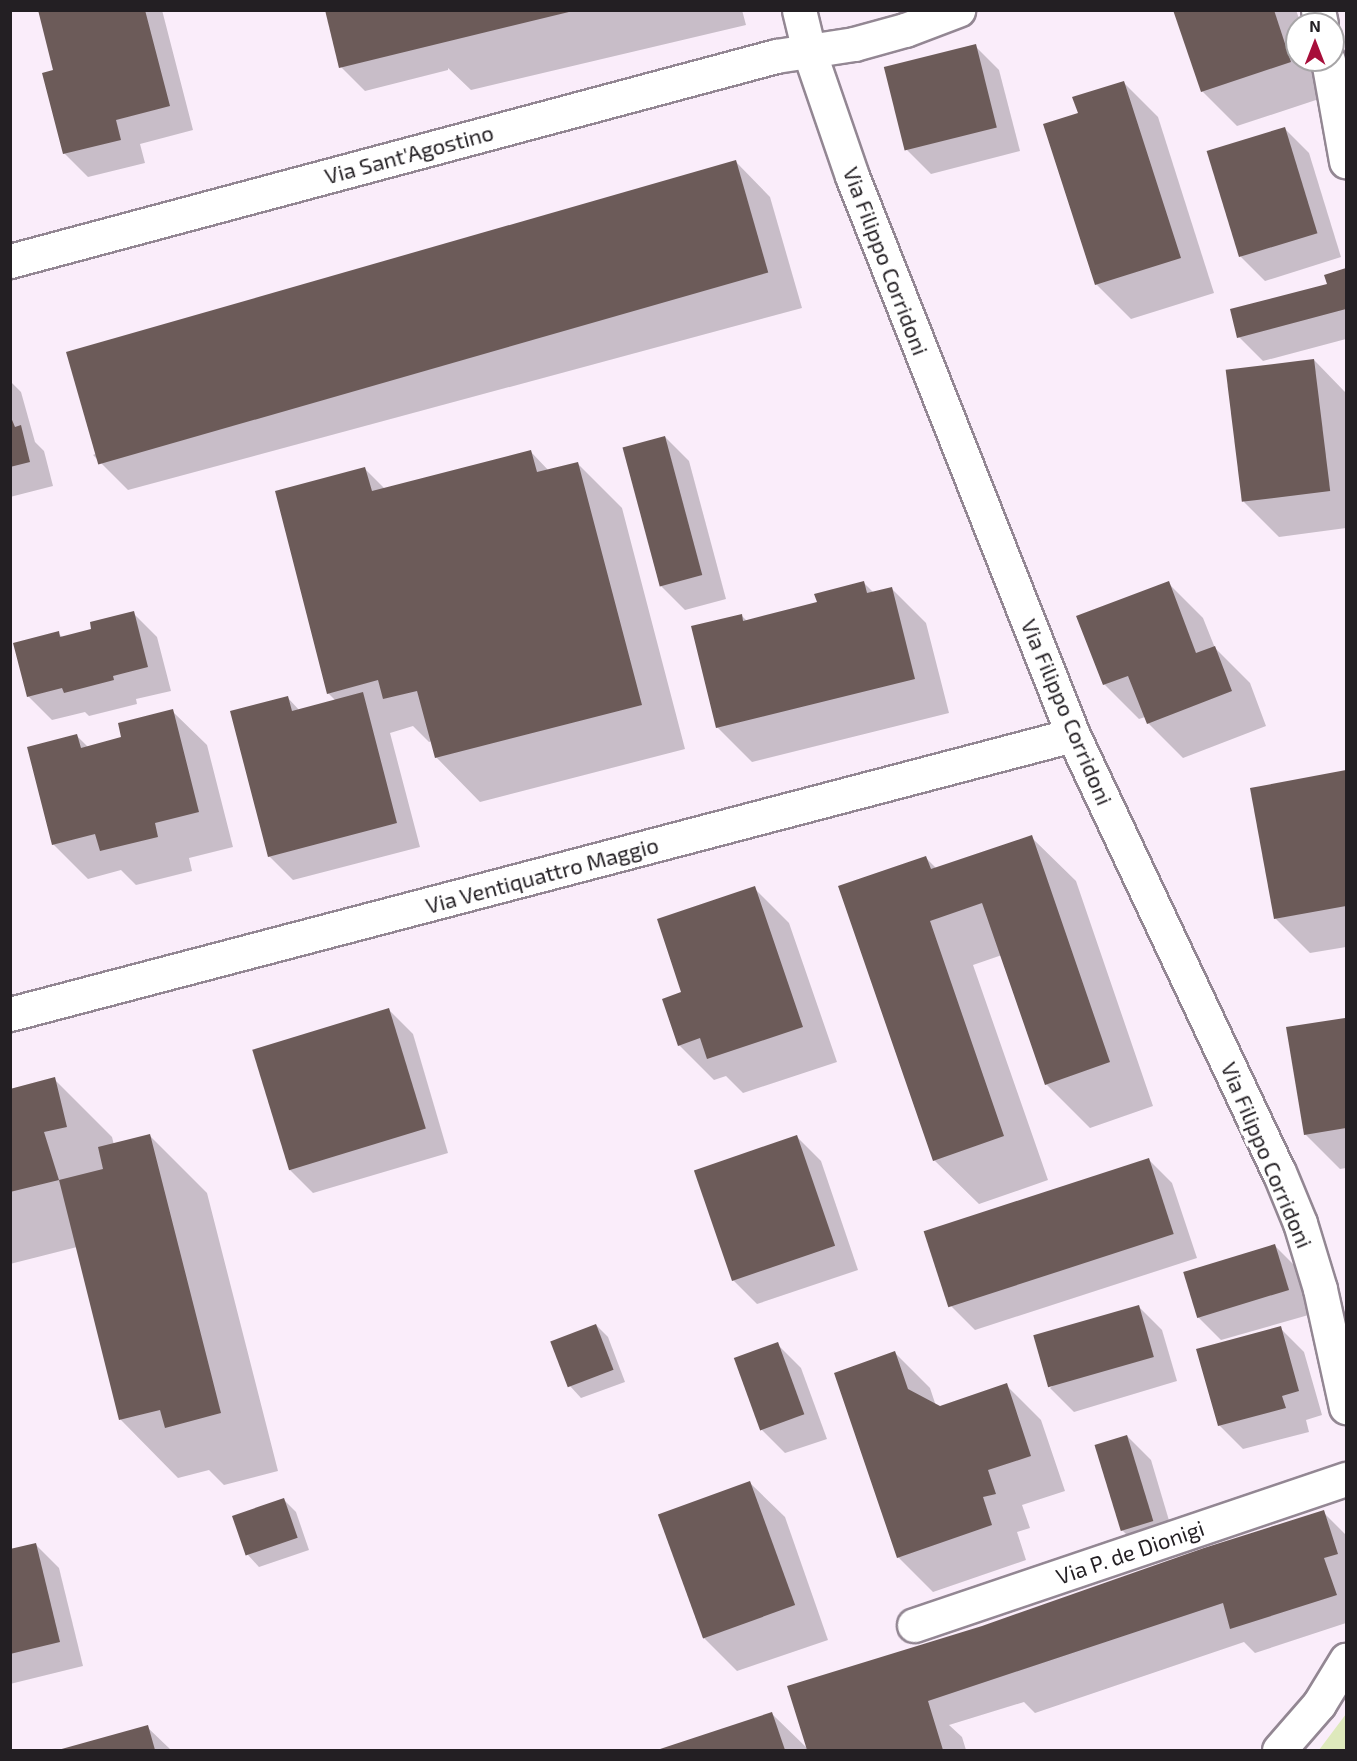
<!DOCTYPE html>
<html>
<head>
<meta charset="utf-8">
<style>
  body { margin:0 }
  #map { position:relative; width:1357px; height:1761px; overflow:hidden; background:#faedfa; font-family:"Exo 2",sans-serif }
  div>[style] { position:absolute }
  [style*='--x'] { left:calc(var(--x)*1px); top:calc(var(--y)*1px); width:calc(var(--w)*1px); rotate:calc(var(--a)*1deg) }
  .green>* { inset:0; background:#dee9bc }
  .shadow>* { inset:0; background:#0003 }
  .building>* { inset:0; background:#6c5b59; transform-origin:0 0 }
  .roads { filter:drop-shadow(2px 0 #938793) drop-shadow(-2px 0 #938793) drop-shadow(0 2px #938793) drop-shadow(0 -2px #938793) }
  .minor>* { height:33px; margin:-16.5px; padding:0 16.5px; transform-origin:16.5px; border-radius:16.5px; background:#fff }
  span { translate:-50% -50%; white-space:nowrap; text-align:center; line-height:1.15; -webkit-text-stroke:6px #fff; paint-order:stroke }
  .street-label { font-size:22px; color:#231f23 }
  .frame { position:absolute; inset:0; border:12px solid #231f23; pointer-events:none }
  .north { position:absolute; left:1285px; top:12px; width:60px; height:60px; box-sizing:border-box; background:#fff; border:2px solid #a7a5a7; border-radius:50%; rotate:0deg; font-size:16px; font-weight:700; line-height:24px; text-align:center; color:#231f23 }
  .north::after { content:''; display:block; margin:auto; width:21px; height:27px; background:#a70e3a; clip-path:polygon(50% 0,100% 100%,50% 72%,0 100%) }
</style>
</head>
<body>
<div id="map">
  <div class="green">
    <div style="clip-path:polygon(1346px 1714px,1346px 1750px,1319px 1750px)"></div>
  </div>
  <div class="shadow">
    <div style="clip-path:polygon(39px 10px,162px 10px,193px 130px,140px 144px,145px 163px,88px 177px,64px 153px,55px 71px)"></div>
    <div style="clip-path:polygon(327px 10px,742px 10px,746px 25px,471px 90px,448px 68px,448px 70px,365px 91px,341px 67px)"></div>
    <div style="clip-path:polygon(1175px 10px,1296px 10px,1301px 24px,1297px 24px,1297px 60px,1313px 60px,1325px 97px,1237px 126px,1202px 91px)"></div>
    <div style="clip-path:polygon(975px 46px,999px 70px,1020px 151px,931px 174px,907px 150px)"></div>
    <div style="clip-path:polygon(1123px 82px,1158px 117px,1214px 293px,1131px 319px,1096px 284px,1080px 113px)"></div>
    <div style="clip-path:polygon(1285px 129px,1309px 153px,1341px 257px,1265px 281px,1241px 257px)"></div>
    <div style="clip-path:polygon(736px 162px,770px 197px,802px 308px,128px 490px,93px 455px)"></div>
    <div style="clip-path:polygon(1346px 270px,1346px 339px,1263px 361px,1239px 337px,1329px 285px,1326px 276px)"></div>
    <div style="clip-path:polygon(1314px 360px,1346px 393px,1346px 528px,1279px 537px,1244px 502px)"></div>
    <div style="clip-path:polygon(10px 381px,21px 392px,35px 442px,44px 451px,53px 486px,10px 497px)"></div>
    <div style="clip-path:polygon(665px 437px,689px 461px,726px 599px,685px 610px,661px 586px)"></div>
    <div style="clip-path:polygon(531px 452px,549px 471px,578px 464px,622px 508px,685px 749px,480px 802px,436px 757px,432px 741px,429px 742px,413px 726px,390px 733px,420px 847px,293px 880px,269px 856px,288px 698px,300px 711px,336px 701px,328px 693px,365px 469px,385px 489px)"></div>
    <div style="clip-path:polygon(864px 583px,874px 593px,891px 588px,926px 623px,949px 713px,752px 762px,717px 727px,741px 615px,747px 621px,819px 604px)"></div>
    <div style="clip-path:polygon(1168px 583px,1203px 618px,1215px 648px,1250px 683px,1266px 726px,1183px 758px,1148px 723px,1145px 717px,1139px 719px,1104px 684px)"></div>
    <div style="clip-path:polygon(133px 613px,157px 637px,171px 691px,136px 699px,137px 704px,89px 716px,85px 712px,52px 720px,28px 696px,58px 633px,63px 638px,93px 630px)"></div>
    <div style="clip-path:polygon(172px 711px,207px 745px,233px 847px,189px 858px,192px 871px,136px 885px,121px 870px,88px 879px,53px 844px,77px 736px,88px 747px,123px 739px)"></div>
    <div style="clip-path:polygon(1346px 772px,1346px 947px,1310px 953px,1276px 919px,1251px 790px)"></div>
    <div style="clip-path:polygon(1031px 837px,1076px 881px,1153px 1106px,1090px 1128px,1046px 1084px,1002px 955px,973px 965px,1048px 1180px,979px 1204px,934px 1160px,926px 858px,937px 869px)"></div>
    <div style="clip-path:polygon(754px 888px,789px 923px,837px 1062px,743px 1093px,726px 1076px,714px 1080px,679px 1045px)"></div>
    <div style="clip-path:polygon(389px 1010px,413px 1034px,448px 1153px,313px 1193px,289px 1169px)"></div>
    <div style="clip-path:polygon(1345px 1019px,1346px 1168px,1340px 1169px,1305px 1134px)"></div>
    <div style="clip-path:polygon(54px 1079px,112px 1137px,114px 1145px,149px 1135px,207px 1193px,278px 1471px,224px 1485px,209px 1470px,178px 1478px,121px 1420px,77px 1247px,10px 1264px,10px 1090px)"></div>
    <div style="clip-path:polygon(797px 1137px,821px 1161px,858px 1270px,757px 1304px,733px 1280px)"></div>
    <div style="clip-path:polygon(1148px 1159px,1172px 1183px,1197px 1258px,975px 1330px,951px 1306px)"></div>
    <div style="clip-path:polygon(1275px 1246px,1299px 1270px,1312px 1314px,1221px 1340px,1197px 1316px)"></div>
    <div style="clip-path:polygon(1138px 1306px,1162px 1330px,1177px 1381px,1074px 1412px,1050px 1388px)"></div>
    <div style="clip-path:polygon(596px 1325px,608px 1337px,625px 1382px,581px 1398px,570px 1386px)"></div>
    <div style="clip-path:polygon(1280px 1328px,1304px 1352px,1322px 1415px,1306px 1420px,1309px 1432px,1243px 1449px,1219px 1425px)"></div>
    <div style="clip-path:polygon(777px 1344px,801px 1368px,827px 1439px,785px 1453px,761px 1429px)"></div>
    <div style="clip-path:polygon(895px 1353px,930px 1388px,936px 1406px,940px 1408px,1006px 1385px,1041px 1420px,1065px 1491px,1022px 1505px,1030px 1528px,1017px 1532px,1026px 1560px,933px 1592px,898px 1557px)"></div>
    <div style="clip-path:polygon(1127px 1436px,1151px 1460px,1176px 1544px,1146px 1554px,1122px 1530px)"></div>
    <div style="clip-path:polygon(750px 1483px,785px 1517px,828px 1640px,737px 1671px,702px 1636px)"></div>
    <div style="clip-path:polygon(284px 1500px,296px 1512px,309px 1550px,259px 1567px,248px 1555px)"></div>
    <div style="clip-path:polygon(1323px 1512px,1346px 1535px,1346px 1623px,1255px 1653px,1244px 1642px,1035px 1713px,1024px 1702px,949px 1725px,962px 1737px,966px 1750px,809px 1750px,789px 1687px,983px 1628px)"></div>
    <div style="clip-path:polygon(35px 1544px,59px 1568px,83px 1666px,10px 1684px,10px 1551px)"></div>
    <div style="clip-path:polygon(772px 1714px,809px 1750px,660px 1750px)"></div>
    <div style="clip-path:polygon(147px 1727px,171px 1750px,61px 1750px)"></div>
  </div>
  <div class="building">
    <div style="clip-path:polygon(38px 10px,145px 10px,170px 106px,116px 120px,121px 140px,63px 154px,42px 73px,53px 70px)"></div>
    <div style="clip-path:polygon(325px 10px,573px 10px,573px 11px,339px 68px)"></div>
    <div style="clip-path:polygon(1173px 10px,1274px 10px,1291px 62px,1201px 92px)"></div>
    <div style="left:976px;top:44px;width:86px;height:95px;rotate:76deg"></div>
    <div style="clip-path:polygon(1124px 81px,1181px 258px,1095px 285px,1043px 124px,1078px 113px,1072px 97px)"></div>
    <div style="left:1285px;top:127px;width:111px;height:82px;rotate:73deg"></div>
    <div style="left:736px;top:160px;width:117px;height:697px;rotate:74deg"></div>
    <div style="clip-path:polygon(1346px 268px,1346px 309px,1237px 338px,1230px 309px,1327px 284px,1324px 275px)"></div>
    <div style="left:1314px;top:359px;width:133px;height:89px;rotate:83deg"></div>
    <div style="clip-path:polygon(10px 415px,15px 427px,21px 425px,30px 462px,10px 467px)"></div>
    <div style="left:665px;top:436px;width:144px;height:44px;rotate:75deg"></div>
    <div style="clip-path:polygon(531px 450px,537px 472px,578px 462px,642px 705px,435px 758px,417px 691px,383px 699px,378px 680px,327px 694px,275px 491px,365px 467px,372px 491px)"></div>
    <div style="clip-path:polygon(864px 581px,867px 593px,892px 587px,915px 679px,716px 728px,691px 626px,742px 614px,743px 621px,817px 602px,814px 594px)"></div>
    <div style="clip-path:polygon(1169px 581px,1196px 653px,1215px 646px,1232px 691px,1147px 724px,1128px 676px,1103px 685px,1076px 616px)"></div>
    <div style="clip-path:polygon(134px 611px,148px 667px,113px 676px,114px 680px,64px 693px,62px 688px,27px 697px,13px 643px,59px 631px,60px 637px,91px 629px,90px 622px)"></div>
    <div style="clip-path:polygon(363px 692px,397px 823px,268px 857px,230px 711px,288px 696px,292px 711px)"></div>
    <div style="clip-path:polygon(173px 709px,199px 812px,155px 823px,158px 837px,100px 851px,95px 834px,52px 845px,27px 747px,77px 734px,81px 748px,121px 737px,118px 723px)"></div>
    <div style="clip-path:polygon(1346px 770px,1346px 906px,1274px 919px,1250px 788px)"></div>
    <div style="clip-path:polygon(1032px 835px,1110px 1062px,1045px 1085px,982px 903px,930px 921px,1004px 1136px,933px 1161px,838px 886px,926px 856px,931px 869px)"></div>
    <div style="clip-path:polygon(755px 886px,803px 1027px,707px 1059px,700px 1038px,678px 1046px,662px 999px,681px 992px,657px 919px)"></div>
    <div style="left:389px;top:1008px;width:126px;height:143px;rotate:73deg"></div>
    <div style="clip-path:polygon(1345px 1018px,1346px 1128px,1304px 1135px,1286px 1027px)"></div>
    <div style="clip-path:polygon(55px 1077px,67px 1127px,44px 1132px,59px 1180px,10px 1192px,10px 1089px)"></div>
    <div style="clip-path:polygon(150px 1134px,221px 1413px,165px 1428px,160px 1410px,119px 1420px,59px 1180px,103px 1169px,98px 1147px)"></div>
    <div style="left:797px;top:1135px;width:117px;height:109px;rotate:71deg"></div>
    <div style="left:1149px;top:1158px;width:80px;height:237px;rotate:72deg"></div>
    <div style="left:1275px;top:1244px;width:48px;height:96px;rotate:73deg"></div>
    <div style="left:1139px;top:1305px;width:54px;height:110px;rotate:74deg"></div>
    <div style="left:596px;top:1324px;width:49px;height:49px;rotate:69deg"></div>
    <div style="clip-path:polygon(1281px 1326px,1299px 1391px,1282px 1396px,1286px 1408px,1218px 1426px,1196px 1349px)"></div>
    <div style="left:778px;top:1342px;width:77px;height:47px;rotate:70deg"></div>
    <div style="clip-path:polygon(895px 1351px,908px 1389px,940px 1406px,1007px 1383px,1031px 1456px,988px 1470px,996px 1494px,983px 1497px,992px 1525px,897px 1558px,834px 1373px)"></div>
    <div style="left:1127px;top:1435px;width:90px;height:34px;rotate:73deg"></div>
    <div style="left:750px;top:1481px;width:132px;height:98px;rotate:70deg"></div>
    <div style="left:284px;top:1498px;width:42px;height:55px;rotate:71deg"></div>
    <div style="clip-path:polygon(1324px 1510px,1338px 1554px,1324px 1558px,1337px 1595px,1230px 1629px,1223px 1603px,928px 1701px,943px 1750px,807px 1750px,787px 1686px,982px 1626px,1204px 1548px)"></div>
    <div style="clip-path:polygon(36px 1543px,60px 1642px,10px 1654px,10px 1549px)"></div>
    <div style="clip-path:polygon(772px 1712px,785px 1750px,657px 1750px)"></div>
    <div style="clip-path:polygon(148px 1725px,155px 1750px,58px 1750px)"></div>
  </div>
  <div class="roads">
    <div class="minor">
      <div style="--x:799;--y:10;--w:42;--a:76.3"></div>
      <div style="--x:809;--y:51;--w:132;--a:71"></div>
      <div style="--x:852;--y:176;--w:601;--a:68.43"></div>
      <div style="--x:1073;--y:735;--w:483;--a:64.8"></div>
      <div style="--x:1279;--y:1172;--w:55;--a:67.6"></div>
      <div style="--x:1300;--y:1223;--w:69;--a:73.1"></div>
      <div style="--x:1320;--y:1289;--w:121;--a:77.6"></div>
      <div style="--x:1318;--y:10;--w:14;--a:78"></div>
      <div style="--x:1328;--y:60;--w:103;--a:79.9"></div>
      <div style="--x:10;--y:261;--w:793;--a:-14.98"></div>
      <div style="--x:776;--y:56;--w:79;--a:-8.7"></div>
      <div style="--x:854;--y:44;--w:53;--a:-15.4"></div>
      <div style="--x:905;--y:30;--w:57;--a:-20.7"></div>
      <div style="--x:10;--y:1014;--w:1099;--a:-14.71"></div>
      <div style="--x:914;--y:1625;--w:456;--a:-18.7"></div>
      <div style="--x:1279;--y:1750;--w:61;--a:-49"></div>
      <div style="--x:1319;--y:1704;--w:52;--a:-58.5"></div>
    </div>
  </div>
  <div class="street-label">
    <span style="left:409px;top:154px;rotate:-15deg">Via Sant'Agostino</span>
    <span style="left:886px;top:261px;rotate:69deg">Via Filippo Corridoni</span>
    <span style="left:1067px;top:712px;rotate:67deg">Via Filippo Corridoni</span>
    <span style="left:542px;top:875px;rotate:-15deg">Via Ventiquattro Maggio</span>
    <span style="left:1267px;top:1155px;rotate:67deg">Via Filippo Corridoni</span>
    <span style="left:1130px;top:1552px;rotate:-19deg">Via P. de Dionigi</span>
  </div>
  <div class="frame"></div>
  <div class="north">N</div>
</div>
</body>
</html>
